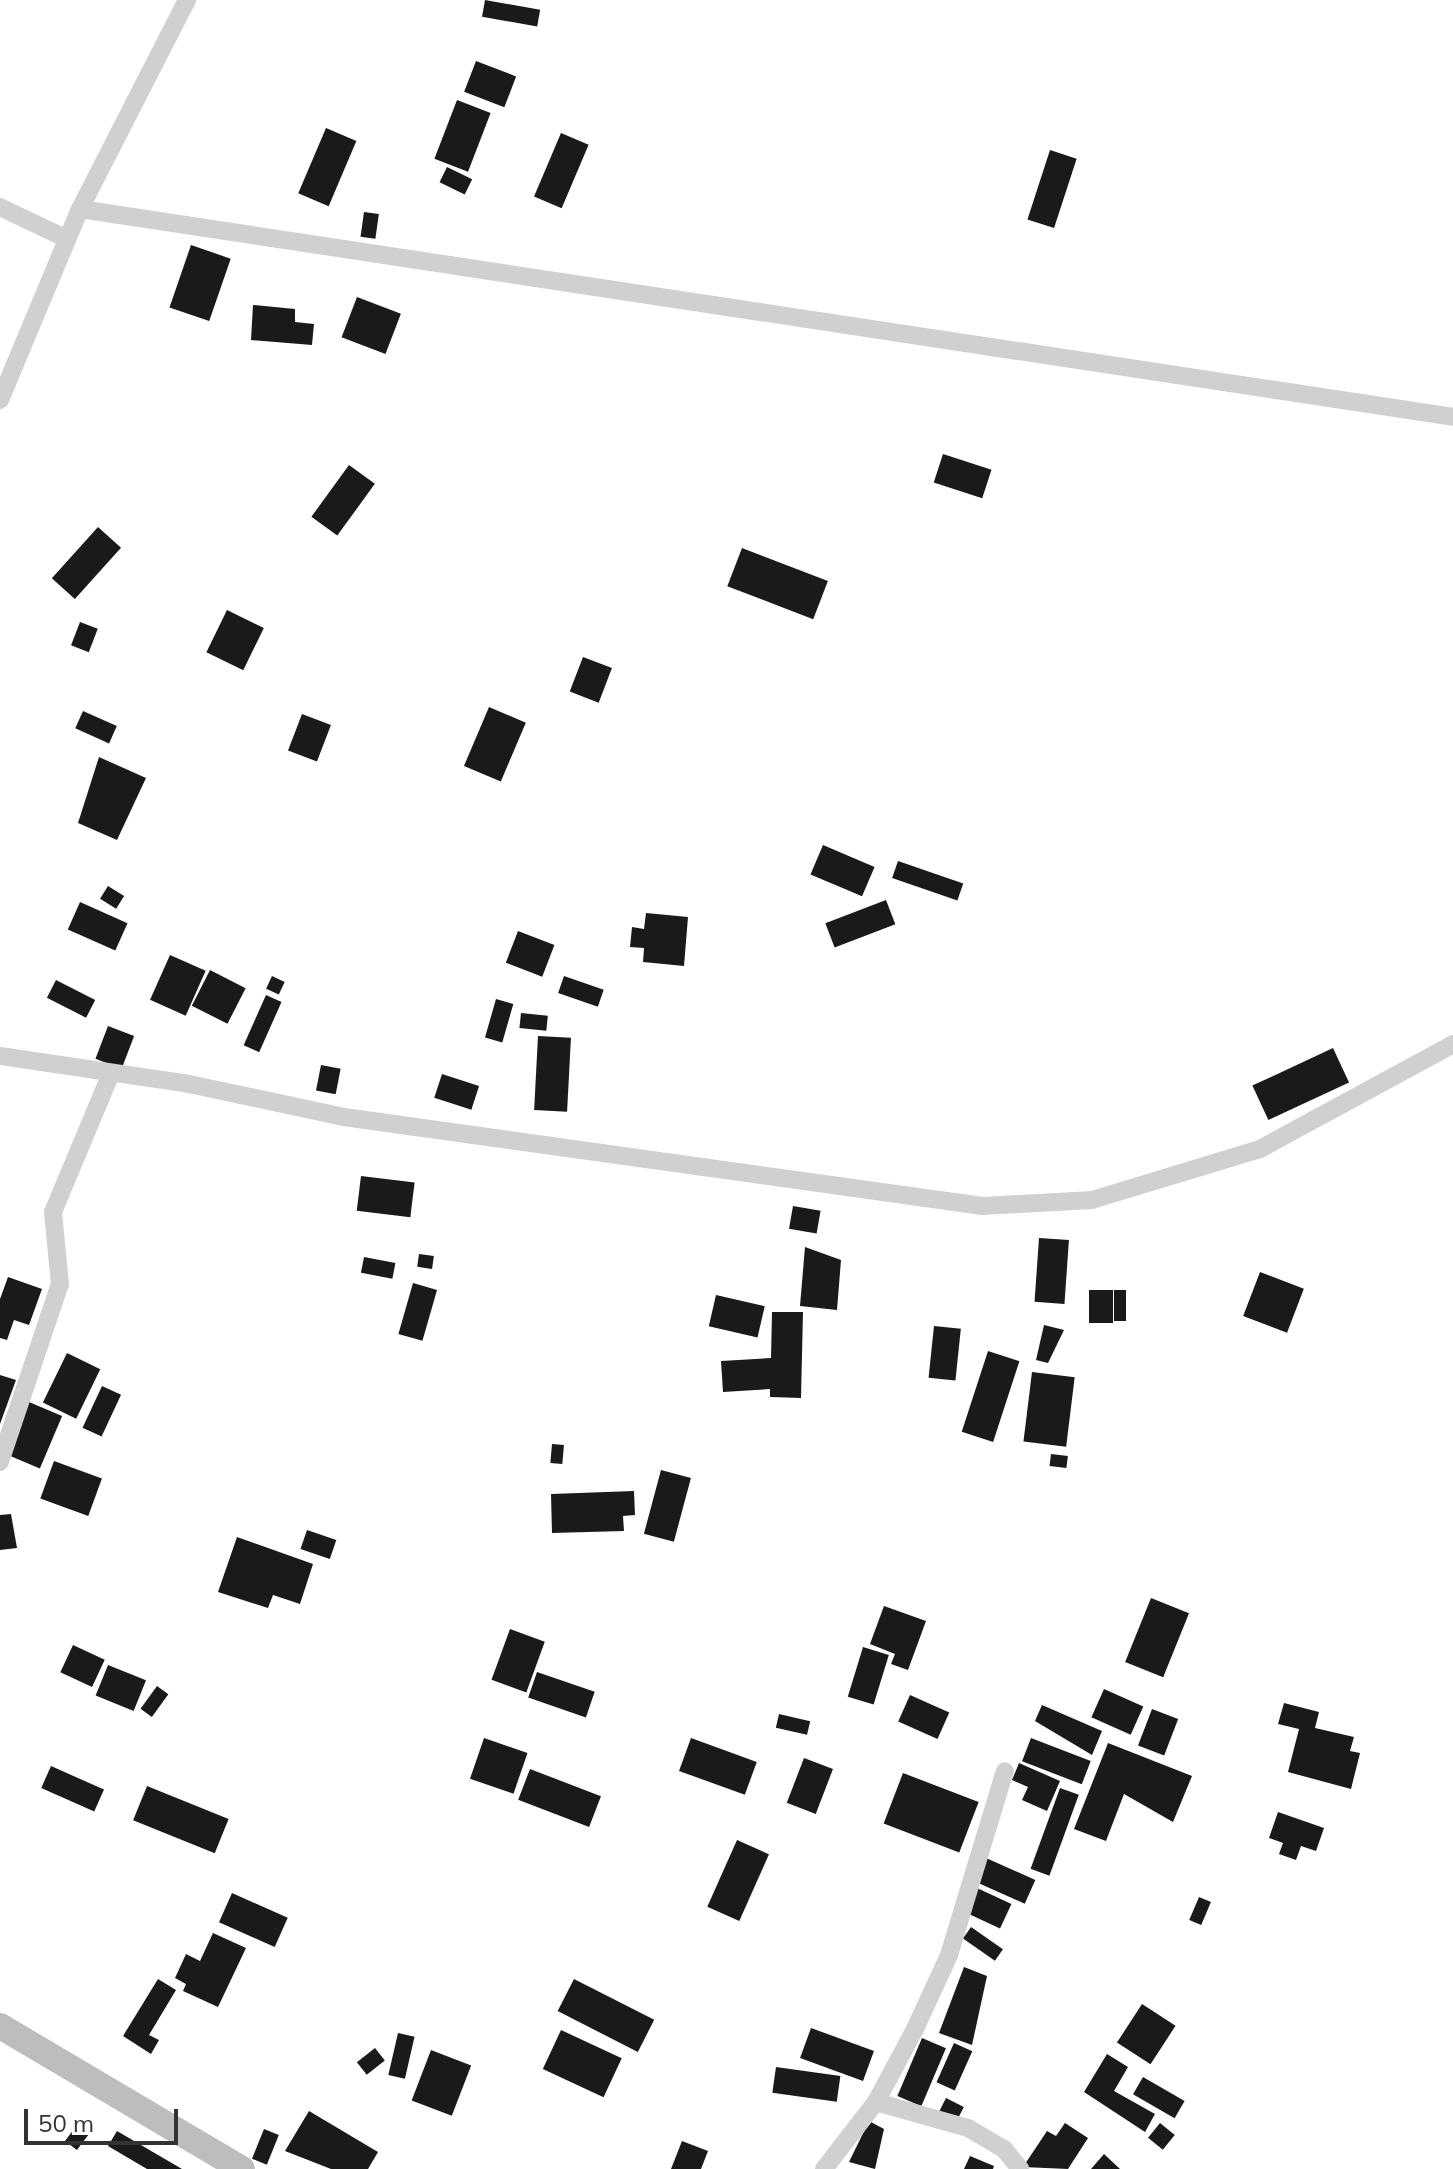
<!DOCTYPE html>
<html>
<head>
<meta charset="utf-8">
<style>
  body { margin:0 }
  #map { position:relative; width:1453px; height:2169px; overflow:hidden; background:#fff; font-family:Mulish,sans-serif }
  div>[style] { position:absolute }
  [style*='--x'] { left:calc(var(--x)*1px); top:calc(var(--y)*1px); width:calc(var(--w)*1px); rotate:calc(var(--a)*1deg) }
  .building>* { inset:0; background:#1a1a1a; transform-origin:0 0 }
  .street>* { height:18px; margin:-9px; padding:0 9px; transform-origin:9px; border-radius:9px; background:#d0d0d0 }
  .secondary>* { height:26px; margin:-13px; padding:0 13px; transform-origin:13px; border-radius:13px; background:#bdbdbd }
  span { translate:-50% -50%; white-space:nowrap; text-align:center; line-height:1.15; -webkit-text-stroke:8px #fff; paint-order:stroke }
  .scale { position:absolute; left:24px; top:2109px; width:154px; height:36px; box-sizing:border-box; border:4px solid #333; border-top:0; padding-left:10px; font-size:24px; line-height:28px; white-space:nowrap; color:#333; -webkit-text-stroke:6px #fff; paint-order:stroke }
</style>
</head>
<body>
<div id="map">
  <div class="building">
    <div style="left:485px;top:0;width:56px;height:17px;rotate:10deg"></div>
    <div style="left:476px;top:61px;width:43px;height:33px;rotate:21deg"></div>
    <div style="left:457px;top:100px;width:36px;height:63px;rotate:21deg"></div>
    <div style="left:326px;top:128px;width:33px;height:71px;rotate:23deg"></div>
    <div style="left:561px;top:133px;width:30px;height:69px;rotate:23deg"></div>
    <div style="left:1050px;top:150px;width:28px;height:73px;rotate:18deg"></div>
    <div style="left:447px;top:167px;width:28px;height:17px;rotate:26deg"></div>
    <div style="left:364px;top:212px;width:15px;height:25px;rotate:8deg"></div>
    <div style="left:191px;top:245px;width:42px;height:66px;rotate:19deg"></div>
    <div style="left:357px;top:297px;width:47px;height:43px;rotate:21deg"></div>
    <div style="clip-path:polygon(253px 305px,295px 309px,295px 322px,314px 324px,312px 345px,251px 340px)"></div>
    <div style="left:943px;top:454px;width:51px;height:30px;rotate:18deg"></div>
    <div style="left:349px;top:465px;width:32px;height:64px;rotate:36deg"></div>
    <div style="left:98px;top:527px;width:31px;height:69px;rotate:42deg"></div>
    <div style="left:742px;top:548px;width:92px;height:41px;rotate:21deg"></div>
    <div style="left:227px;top:610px;width:41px;height:47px;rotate:26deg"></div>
    <div style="left:80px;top:622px;width:19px;height:25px;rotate:21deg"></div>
    <div style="left:583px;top:657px;width:31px;height:37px;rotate:21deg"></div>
    <div style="left:489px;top:707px;width:40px;height:64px;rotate:23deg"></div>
    <div style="left:83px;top:711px;width:37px;height:19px;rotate:24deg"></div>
    <div style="left:302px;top:714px;width:31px;height:39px;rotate:21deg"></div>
    <div style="clip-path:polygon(99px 757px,146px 778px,117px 840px,78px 823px)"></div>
    <div style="left:823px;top:845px;width:56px;height:32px;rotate:23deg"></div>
    <div style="left:898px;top:861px;width:69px;height:18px;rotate:19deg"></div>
    <div style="left:108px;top:886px;width:19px;height:15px;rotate:32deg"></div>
    <div style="left:886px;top:900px;width:26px;height:65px;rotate:69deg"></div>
    <div style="left:80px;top:902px;width:52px;height:30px;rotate:24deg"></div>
    <div style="clip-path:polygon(646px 913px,688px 917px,684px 966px,643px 962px,644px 948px,630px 947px,632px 927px,644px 929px)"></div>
    <div style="left:518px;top:931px;width:39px;height:34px;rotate:21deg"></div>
    <div style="left:170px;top:955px;width:39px;height:49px;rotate:24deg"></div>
    <div style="left:210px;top:970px;width:40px;height:40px;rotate:27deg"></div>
    <div style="left:272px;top:976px;width:14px;height:14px;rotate:25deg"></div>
    <div style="left:564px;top:976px;width:42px;height:18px;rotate:19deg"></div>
    <div style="left:56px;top:980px;width:44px;height:20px;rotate:27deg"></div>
    <div style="left:266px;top:995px;width:17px;height:55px;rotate:24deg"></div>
    <div style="left:496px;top:999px;width:18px;height:40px;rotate:16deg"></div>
    <div style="left:521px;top:1013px;width:27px;height:15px;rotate:6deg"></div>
    <div style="left:108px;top:1026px;width:28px;height:35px;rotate:21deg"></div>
    <div style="left:538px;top:1036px;width:33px;height:74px;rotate:3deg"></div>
    <div style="left:1333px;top:1048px;width:38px;height:89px;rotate:65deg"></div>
    <div style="left:321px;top:1065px;width:20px;height:26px;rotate:11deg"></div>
    <div style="left:442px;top:1074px;width:39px;height:25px;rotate:18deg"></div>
    <div style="left:361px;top:1176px;width:54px;height:35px;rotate:7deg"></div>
    <div style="left:793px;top:1206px;width:28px;height:23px;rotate:10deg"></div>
    <div style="left:1039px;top:1238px;width:30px;height:64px;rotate:4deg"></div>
    <div style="clip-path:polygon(805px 1247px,841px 1260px,837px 1310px,800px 1306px)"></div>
    <div style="left:419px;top:1254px;width:15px;height:13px;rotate:8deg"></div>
    <div style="left:364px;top:1257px;width:32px;height:16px;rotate:11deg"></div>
    <div style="left:1260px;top:1272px;width:47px;height:47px;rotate:21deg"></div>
    <div style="clip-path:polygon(8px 1277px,42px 1289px,29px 1325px,14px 1320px,7px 1340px,0 1338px,0 1299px)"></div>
    <div style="left:413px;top:1283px;width:25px;height:53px;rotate:16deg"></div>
    <div style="left:1089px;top:1290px;width:24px;height:33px"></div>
    <div style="left:1114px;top:1290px;width:12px;height:31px"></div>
    <div style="left:716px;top:1295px;width:50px;height:32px;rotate:13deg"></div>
    <div style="clip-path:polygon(772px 1312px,803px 1312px,801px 1398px,770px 1397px,770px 1389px,723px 1392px,721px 1361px,771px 1358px)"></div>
    <div style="clip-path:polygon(1044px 1325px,1064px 1330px,1048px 1363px,1036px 1360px)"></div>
    <div style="left:934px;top:1326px;width:27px;height:52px;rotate:6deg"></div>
    <div style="left:988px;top:1351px;width:33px;height:85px;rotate:18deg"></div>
    <div style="left:67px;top:1353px;width:37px;height:55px;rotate:26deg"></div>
    <div style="left:1032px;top:1372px;width:43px;height:70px;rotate:7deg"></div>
    <div style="clip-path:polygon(0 1375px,16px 1380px,0 1424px)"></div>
    <div style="left:102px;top:1386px;width:21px;height:46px;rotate:25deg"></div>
    <div style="left:29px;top:1402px;width:36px;height:57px;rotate:23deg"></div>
    <div style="left:552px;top:1444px;width:12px;height:19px;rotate:5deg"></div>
    <div style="left:1051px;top:1454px;width:17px;height:12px;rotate:7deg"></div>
    <div style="left:54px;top:1461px;width:51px;height:40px;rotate:20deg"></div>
    <div style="left:661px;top:1470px;width:31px;height:66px;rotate:15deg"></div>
    <div style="clip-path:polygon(634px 1491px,635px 1515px,623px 1516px,624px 1531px,552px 1533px,551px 1494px)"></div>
    <div style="clip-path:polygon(11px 1514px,17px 1548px,0 1550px,0 1515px)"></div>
    <div style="left:307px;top:1530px;width:31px;height:20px;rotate:19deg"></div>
    <div style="clip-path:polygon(237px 1537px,313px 1564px,300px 1604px,273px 1595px,268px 1608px,218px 1592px)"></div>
    <div style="left:1151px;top:1598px;width:41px;height:69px;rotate:22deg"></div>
    <div style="clip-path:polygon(884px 1606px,926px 1621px,908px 1670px,891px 1664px,895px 1654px,870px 1644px)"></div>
    <div style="left:510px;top:1629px;width:37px;height:54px;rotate:20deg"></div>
    <div style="left:73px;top:1645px;width:35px;height:30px;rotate:25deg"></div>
    <div style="left:863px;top:1647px;width:27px;height:52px;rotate:17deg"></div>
    <div style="left:108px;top:1665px;width:41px;height:33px;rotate:22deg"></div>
    <div style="left:537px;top:1672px;width:61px;height:27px;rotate:19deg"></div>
    <div style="left:157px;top:1686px;width:14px;height:28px;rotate:36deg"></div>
    <div style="left:1104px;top:1689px;width:43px;height:31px;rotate:24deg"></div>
    <div style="left:910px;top:1695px;width:43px;height:29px;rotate:24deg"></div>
    <div style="clip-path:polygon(1284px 1703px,1319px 1712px,1315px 1728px,1354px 1737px,1350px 1751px,1360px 1753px,1351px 1789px,1288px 1772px,1299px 1729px,1278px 1724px)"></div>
    <div style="clip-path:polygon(1042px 1705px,1102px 1731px,1092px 1755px,1035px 1721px)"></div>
    <div style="left:1152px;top:1709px;width:28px;height:39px;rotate:21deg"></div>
    <div style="left:779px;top:1714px;width:32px;height:14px;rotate:13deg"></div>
    <div style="left:484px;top:1738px;width:46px;height:43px;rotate:19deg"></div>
    <div style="left:691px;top:1738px;width:70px;height:35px;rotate:20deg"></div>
    <div style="left:1031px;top:1738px;width:64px;height:25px;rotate:21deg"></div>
    <div style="clip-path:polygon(1108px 1743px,1192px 1776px,1173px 1822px,1124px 1794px,1106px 1841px,1074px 1829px)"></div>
    <div style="left:804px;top:1758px;width:31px;height:48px;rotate:21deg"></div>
    <div style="clip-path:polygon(1019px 1763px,1060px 1781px,1047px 1811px,1022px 1800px,1028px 1787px,1012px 1780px)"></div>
    <div style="left:51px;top:1766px;width:58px;height:24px;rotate:24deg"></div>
    <div style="left:530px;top:1769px;width:76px;height:33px;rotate:21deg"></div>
    <div style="left:903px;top:1773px;width:81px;height:54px;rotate:21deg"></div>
    <div style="left:147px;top:1786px;width:88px;height:37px;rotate:22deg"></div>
    <div style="left:1060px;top:1788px;width:20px;height:86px;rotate:20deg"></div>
    <div style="clip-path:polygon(1278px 1812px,1324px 1828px,1316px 1851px,1301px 1846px,1296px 1860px,1279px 1854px,1283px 1843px,1269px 1838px)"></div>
    <div style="left:737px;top:1840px;width:35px;height:73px;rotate:24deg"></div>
    <div style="left:986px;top:1858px;width:54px;height:26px;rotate:24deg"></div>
    <div style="left:977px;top:1888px;width:38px;height:27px;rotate:25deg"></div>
    <div style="left:232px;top:1893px;width:61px;height:32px;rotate:24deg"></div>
    <div style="left:1199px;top:1897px;width:13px;height:25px;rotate:23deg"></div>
    <div style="left:971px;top:1927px;width:39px;height:14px;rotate:35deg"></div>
    <div style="clip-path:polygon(213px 1933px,246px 1948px,218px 2007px,183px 1991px,186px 1984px,175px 1978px,186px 1954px,200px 1961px)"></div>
    <div style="clip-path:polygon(964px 1967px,987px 1976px,972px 2045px,939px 2033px)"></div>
    <div style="clip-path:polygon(158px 1979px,176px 1990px,149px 2035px,159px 2040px,151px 2054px,123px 2036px)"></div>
    <div style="left:574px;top:1979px;width:90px;height:36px;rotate:27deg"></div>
    <div style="left:1142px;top:2004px;width:40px;height:46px;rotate:33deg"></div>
    <div style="left:811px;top:2028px;width:67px;height:32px;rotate:20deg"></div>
    <div style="left:561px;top:2030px;width:67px;height:43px;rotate:25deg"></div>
    <div style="left:398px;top:2033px;width:17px;height:43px;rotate:13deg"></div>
    <div style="left:922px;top:2038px;width:26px;height:63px;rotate:23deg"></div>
    <div style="left:954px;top:2043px;width:20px;height:43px;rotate:24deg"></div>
    <div style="left:375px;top:2048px;width:16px;height:23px;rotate:52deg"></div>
    <div style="left:431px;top:2050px;width:43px;height:54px;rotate:21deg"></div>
    <div style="clip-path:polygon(1107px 2054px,1128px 2067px,1114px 2091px,1155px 2114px,1145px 2132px,1084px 2092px)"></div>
    <div style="left:776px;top:2067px;width:65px;height:26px;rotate:8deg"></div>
    <div style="left:1143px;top:2077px;width:48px;height:20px;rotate:30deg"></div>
    <div style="left:946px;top:2098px;width:20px;height:17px;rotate:27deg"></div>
    <div style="clip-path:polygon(309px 2111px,378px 2152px,368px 2169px,331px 2169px,285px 2151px)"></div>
    <div style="clip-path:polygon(869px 2121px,884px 2129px,875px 2169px,849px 2162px)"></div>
    <div style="clip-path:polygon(1065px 2123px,1088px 2138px,1068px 2169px,1023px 2167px,1047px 2131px,1056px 2136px)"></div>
    <div style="left:1160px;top:2123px;width:19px;height:19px;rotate:39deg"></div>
    <div style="left:77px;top:2125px;width:15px;height:20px;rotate:37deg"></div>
    <div style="left:264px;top:2129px;width:16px;height:32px;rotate:22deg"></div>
    <div style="clip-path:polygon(117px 2131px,182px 2169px,147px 2169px,108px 2146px)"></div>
    <div style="clip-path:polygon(682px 2141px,708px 2151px,701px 2169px,671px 2169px)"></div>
    <div style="clip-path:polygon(1104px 2154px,1120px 2169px,1091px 2169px)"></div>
    <div style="clip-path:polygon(970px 2156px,994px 2166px,993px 2169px,964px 2169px)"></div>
  </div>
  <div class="street">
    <div style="--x:0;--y:207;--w:74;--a:25.5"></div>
    <div style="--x:80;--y:209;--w:1389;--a:8.61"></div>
    <div style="--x:0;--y:400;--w:207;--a:-67.3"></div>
    <div style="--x:80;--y:209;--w:235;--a:-62.9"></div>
    <div style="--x:0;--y:1056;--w:191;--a:8.4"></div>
    <div style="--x:189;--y:1084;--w:158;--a:12"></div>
    <div style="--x:344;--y:1117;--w:645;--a:7.93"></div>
    <div style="--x:983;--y:1206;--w:109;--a:-3.2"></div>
    <div style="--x:1092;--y:1200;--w:176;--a:-16.9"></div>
    <div style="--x:1260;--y:1149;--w:220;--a:-28.5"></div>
    <div style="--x:0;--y:1462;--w:188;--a:-71.4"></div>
    <div style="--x:60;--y:1284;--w:72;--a:-95.6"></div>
    <div style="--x:53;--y:1212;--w:147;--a:-67.3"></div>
    <div style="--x:876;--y:2102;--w:96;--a:15.8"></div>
    <div style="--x:968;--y:2128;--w:42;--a:30.3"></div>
    <div style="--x:1004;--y:2149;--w:26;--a:51"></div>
    <div style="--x:824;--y:2169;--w:85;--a:-52.2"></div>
    <div style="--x:876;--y:2102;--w:83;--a:-61.9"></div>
    <div style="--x:915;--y:2029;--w:81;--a:-65.3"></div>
    <div style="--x:949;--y:1955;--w:192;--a:-73.1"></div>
  </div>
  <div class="secondary">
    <div style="--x:0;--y:2026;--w:281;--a:30.6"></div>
  </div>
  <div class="scale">50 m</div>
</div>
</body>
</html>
